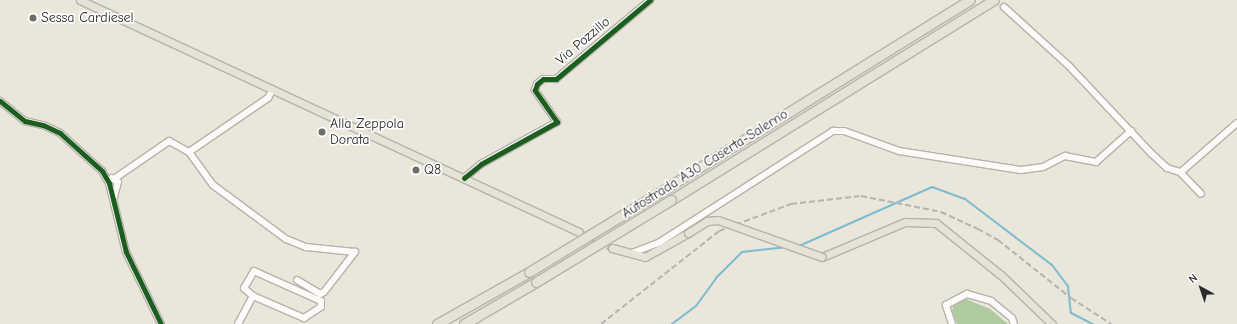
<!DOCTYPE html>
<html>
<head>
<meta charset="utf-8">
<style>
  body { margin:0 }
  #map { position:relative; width:1237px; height:324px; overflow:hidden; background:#eae6da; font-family:"Comic Neue",sans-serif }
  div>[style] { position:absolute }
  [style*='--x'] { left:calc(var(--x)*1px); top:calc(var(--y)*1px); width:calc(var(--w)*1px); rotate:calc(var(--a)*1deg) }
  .forest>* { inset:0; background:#b0caa0 }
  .stream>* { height:2px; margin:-1px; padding:0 1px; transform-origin:1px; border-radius:1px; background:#7cbbd0 }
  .major-tunnel>* { height:7px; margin-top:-3.5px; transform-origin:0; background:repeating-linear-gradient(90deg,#c4c1b7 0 7px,transparent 0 10.5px) }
  .roads { filter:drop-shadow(1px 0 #b5b2ab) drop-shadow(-1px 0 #b5b2ab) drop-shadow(0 1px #b5b2ab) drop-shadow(0 -1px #b5b2ab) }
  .minor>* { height:6px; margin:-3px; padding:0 3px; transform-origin:3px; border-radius:3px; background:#fcfbf9 }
  .major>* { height:7px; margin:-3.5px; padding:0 3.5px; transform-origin:3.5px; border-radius:3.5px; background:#e7e2d6 }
  .highway>* { height:9px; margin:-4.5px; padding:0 4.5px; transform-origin:4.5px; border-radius:4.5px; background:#e7e2d6 }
  .rail>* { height:2px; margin-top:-1px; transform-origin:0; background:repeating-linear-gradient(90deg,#b4b3b1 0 6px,transparent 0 9px) }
  .bridges { filter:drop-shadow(1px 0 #b5b2ab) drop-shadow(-1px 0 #b5b2ab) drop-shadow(0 1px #b5b2ab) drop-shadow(0 -1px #b5b2ab) }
  .major-bridge>* { height:7px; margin:-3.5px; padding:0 3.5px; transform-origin:3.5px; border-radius:3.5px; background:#e7e2d6 }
  .highway-bridge>* { height:9px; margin:-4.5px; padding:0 4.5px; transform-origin:4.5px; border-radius:4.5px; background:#e7e2d6 }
  .cycleway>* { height:5px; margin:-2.5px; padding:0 2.5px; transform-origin:2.5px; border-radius:2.5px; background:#1b5e20 }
  .dots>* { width:11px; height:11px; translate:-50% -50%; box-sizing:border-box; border:2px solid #fff; border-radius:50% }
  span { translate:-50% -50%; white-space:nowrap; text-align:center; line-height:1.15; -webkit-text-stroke:3.5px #fff; paint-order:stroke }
  .poi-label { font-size:14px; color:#2b2b2b }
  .left { translate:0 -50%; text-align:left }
  .street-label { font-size:14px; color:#2b2b2b }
  .north { position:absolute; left:1181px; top:268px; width:40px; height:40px; -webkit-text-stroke:3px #fff; paint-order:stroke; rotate:320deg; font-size:11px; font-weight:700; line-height:16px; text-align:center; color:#2b2b2b }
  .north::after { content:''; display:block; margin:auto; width:14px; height:18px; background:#2b2b2b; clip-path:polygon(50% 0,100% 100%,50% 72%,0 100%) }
</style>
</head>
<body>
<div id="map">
  <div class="forest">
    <div style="clip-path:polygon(963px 298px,990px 309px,1008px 324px,957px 324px,952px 311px,954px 303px)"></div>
  </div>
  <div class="stream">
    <div style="--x:799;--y:246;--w:145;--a:-23.9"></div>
    <div style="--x:932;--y:187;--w:35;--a:20"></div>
    <div style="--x:965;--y:199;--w:109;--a:37.2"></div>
    <div style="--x:1052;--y:265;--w:26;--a:53"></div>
    <div style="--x:1068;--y:286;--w:27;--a:84"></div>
    <div style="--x:1071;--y:313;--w:25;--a:27"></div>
    <div style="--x:672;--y:324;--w:30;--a:-37"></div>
    <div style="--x:696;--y:306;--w:34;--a:-54"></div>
    <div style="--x:716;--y:278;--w:37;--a:-45"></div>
    <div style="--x:742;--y:252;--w:45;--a:-6.3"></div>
  </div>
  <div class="major-tunnel">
    <div style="--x:579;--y:232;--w:37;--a:26"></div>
  </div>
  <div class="roads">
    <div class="minor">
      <div style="--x:1004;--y:7;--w:88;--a:42.2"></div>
      <div style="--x:1069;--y:66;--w:120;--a:46.7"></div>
      <div style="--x:1151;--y:153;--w:22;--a:43"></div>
      <div style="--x:1167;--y:168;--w:14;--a:17"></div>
      <div style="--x:1180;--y:172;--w:30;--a:46"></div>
      <div style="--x:0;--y:101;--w:32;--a:39"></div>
      <div style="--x:25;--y:121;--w:18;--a:13"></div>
      <div style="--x:43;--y:125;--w:19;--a:25"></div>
      <div style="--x:60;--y:133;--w:57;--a:42.1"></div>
      <div style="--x:102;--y:171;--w:14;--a:60"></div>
      <div style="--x:109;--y:183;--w:71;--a:76.2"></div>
      <div style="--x:126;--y:252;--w:80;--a:64.1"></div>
      <div style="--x:189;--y:152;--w:41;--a:54"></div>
      <div style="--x:213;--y:185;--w:91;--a:36.5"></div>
      <div style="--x:286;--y:239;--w:22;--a:22"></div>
      <div style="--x:306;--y:247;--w:49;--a:5.8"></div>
      <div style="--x:1181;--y:172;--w:74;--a:-41.2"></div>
      <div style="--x:112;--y:178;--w:7;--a:34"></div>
      <div style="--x:118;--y:182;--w:16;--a:105"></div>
      <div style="--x:464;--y:178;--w:22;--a:-39"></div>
      <div style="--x:481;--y:164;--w:87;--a:-28.9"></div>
      <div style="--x:557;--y:122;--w:39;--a:-125"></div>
      <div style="--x:535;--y:90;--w:6;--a:-72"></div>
      <div style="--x:537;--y:84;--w:8;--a:-40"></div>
      <div style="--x:543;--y:79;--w:13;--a:0"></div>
      <div style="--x:556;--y:79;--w:123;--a:-40"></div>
      <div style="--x:114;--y:179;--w:67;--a:-34.6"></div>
      <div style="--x:169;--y:141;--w:23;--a:29"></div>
      <div style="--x:189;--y:152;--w:96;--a:-34.4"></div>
      <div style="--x:268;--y:98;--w:10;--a:-61"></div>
      <div style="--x:632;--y:253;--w:30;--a:-21"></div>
      <div style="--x:660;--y:242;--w:206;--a:-32.7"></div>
      <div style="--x:833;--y:131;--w:11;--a:0"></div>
      <div style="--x:844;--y:131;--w:59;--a:20"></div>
      <div style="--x:899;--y:151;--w:123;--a:8.9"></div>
      <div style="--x:1021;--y:170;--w:22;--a:-8"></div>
      <div style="--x:1043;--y:167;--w:25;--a:-27"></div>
      <div style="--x:1065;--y:156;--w:32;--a:11"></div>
      <div style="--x:1096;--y:162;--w:47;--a:-41.5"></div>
      <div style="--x:297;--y:280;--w:27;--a:31"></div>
      <div style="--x:320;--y:294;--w:4;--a:-27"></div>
      <div style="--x:324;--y:292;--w:51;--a:-52.2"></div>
      <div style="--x:238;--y:324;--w:32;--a:-62"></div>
      <div style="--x:253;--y:296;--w:56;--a:23.3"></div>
      <div style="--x:304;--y:318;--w:20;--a:-33"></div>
      <div style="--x:321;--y:307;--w:6;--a:-90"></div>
      <div style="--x:321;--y:301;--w:73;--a:-155.9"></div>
      <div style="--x:254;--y:271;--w:20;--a:120"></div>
      <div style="--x:244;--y:288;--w:12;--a:42"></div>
      <div style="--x:952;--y:324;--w:20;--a:-108"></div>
      <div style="--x:946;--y:305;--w:24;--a:-28"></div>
      <div style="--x:967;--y:294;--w:25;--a:16"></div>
      <div style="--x:991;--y:301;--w:27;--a:39"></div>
      <div style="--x:1012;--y:318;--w:6;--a:72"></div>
    </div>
    <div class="major">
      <div style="--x:80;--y:0;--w:550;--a:24.94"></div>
      <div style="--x:612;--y:248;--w:34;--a:15"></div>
      <div style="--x:645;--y:257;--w:49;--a:-29.2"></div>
      <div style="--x:822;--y:257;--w:90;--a:-22.9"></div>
      <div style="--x:905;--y:222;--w:31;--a:2"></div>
      <div style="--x:936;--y:223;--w:83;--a:38.7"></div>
      <div style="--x:1001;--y:275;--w:71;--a:43.9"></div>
    </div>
    <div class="highway">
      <div style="--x:668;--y:187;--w:355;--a:-31.8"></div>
      <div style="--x:671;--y:200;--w:380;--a:-31.8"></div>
      <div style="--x:437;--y:324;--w:106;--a:-29.5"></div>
      <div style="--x:464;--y:324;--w:83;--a:-30.3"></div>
    </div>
  </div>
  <div class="rail">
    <div style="--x:601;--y:324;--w:150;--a:-38.2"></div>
    <div style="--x:719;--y:231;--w:77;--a:-20.6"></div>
    <div style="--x:791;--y:204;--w:70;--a:-6.5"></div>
    <div style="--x:861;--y:196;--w:82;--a:11.3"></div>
    <div style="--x:941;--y:212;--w:41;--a:24.7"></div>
    <div style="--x:978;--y:229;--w:23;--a:29"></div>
    <div style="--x:998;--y:240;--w:93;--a:38.5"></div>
    <div style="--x:1071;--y:298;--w:48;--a:33"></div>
  </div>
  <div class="bridges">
    <div class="major-bridge">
      <div style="--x:688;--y:233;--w:22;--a:-32"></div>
      <div style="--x:707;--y:221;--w:11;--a:-5"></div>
      <div style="--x:718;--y:220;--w:110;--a:19.6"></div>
    </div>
    <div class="highway-bridge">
      <div style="--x:529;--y:272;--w:163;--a:-31.4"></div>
      <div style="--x:536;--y:282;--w:158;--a:-31.3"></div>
    </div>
  </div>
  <div class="cycleway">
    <div style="--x:0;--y:101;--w:32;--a:39"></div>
    <div style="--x:25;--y:121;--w:18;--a:13"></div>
    <div style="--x:43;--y:125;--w:19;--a:25"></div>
    <div style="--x:60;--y:133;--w:57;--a:42.1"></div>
    <div style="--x:102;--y:171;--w:14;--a:60"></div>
    <div style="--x:109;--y:183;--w:71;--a:76.2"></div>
    <div style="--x:126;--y:252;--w:80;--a:64.1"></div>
    <div style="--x:464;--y:178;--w:22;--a:-39"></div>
    <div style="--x:481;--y:164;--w:87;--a:-28.9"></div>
    <div style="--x:557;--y:122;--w:39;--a:-125"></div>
    <div style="--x:535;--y:90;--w:6;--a:-72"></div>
    <div style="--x:537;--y:84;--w:8;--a:-40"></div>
    <div style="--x:543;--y:79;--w:13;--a:0"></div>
    <div style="--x:556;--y:79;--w:123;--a:-40"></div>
  </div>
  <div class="dots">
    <div style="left:33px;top:18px;background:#6e6c68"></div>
    <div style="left:322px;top:132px;background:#6e6c68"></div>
    <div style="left:416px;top:170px;background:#6e6c68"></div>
  </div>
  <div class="poi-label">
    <span class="left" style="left:41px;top:18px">Sessa Cardiesel</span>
    <span class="left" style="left:330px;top:132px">Alla Zeppola<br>Dorata</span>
    <span class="left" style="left:424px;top:170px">Q8</span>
  </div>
  <div class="street-label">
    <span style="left:583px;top:41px;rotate:-40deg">Via Pozzillo</span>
    <span style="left:705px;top:164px;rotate:-32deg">Autostrada A30 Caserta-Salerno</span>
  </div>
  <div class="north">N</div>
</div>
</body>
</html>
